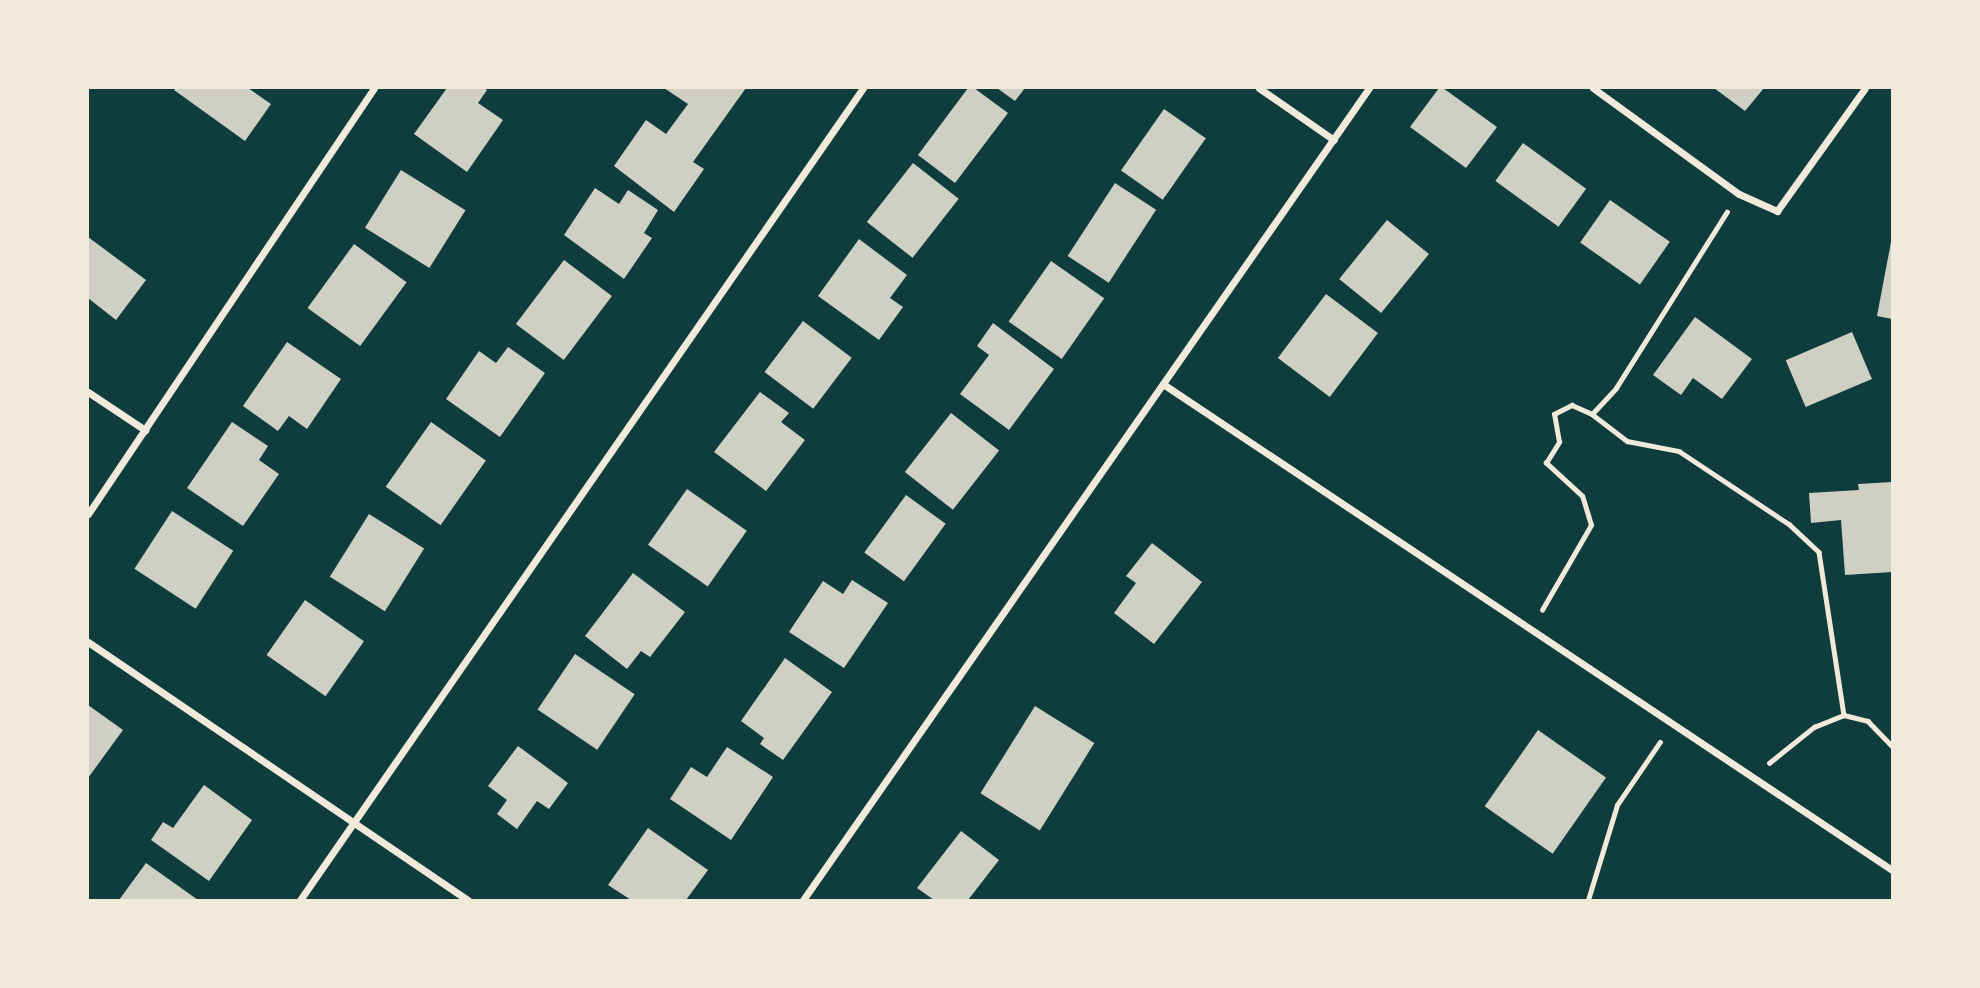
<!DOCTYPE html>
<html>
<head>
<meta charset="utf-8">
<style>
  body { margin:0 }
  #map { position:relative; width:1980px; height:988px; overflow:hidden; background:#0f3d3e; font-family:Signika,sans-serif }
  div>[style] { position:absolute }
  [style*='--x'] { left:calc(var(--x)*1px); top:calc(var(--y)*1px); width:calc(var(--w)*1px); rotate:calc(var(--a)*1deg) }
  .building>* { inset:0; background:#cfcfc3; transform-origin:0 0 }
  .path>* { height:4.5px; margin:-2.25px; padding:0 2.25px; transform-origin:2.25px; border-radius:2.25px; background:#f1e9da }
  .minor>* { height:7px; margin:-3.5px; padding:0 3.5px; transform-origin:3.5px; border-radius:3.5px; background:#f1e9da }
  span { translate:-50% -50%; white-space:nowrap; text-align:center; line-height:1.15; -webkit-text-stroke:5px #f1e9da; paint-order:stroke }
  .frame { position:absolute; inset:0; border:89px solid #f1e9da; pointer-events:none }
</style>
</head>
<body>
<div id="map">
  <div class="building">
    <div style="clip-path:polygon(176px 88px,248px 88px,271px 104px,245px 141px,174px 90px)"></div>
    <div style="clip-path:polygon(447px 88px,484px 88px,487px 90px,478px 103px,503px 120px,467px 172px,414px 134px)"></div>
    <div style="clip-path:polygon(664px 88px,746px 88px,693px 162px,704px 169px,674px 212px,614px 166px,646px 120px,666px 134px,688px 104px)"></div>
    <div style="clip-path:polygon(968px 88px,974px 88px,1008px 113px,955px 183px,918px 155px)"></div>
    <div style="clip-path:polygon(997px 88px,1025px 88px,1015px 101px)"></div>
    <div style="clip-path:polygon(1439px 88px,1443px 88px,1497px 127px,1466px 168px,1410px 127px)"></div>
    <div style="clip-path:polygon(1714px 88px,1764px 88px,1745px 111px)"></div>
    <div style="left:1164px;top:109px;width:51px;height:75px;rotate:35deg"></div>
    <div style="left:1523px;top:143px;width:78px;height:47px;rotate:36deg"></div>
    <div style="left:913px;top:163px;width:58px;height:75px;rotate:38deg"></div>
    <div style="left:401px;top:170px;width:76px;height:68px;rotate:32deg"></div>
    <div style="left:1115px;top:183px;width:49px;height:87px;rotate:33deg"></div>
    <div style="clip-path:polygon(595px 188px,619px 204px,628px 190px,658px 210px,644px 233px,652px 238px,624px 279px,564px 235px)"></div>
    <div style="left:1610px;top:200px;width:73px;height:52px;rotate:35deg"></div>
    <div style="left:1387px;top:220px;width:54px;height:76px;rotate:39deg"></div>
    <div style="clip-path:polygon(88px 237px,146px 280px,116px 320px,88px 298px)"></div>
    <div style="clip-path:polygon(859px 239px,907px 275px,890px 298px,903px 307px,879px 340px,818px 296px)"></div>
    <div style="clip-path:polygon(1891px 242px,1892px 242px,1892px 319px,1877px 316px)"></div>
    <div style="left:354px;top:244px;width:65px;height:79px;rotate:36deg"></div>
    <div style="left:564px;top:260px;width:60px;height:80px;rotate:37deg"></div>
    <div style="left:1051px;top:261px;width:65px;height:74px;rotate:35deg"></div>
    <div style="left:1326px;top:294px;width:65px;height:80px;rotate:37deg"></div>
    <div style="clip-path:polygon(1695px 317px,1752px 359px,1722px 399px,1693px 378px,1681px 395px,1653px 375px)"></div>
    <div style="left:803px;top:321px;width:61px;height:64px;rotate:37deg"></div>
    <div style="clip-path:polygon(993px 323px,1054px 369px,1009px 430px,960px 394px,989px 355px,977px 346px)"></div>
    <div style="left:1852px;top:332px;width:51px;height:72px;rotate:67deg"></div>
    <div style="clip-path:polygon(287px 342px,341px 379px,307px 429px,289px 416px,278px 431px,243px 406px)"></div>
    <div style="clip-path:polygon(508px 347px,545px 373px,500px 437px,446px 399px,479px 351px,496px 363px)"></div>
    <div style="clip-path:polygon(760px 392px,789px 413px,781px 422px,805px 440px,766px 491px,714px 452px)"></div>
    <div style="left:951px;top:413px;width:61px;height:75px;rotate:38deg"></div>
    <div style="clip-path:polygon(232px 422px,268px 446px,259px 460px,279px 474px,243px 526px,187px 488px)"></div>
    <div style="left:431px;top:422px;width:67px;height:79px;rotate:35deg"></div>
    <div style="clip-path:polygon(1892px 482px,1892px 572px,1845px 575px,1841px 520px,1811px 523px,1809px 493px,1859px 490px,1858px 484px)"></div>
    <div style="left:687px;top:489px;width:73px;height:68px;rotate:35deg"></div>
    <div style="left:906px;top:495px;width:49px;height:71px;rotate:36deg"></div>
    <div style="left:172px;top:511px;width:73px;height:69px;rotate:33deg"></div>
    <div style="left:369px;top:514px;width:65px;height:74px;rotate:32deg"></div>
    <div style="clip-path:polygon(1152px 543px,1202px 582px,1154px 644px,1114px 613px,1136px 583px,1126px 576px)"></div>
    <div style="clip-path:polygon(633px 573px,685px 612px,650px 657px,641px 651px,627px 669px,585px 636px)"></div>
    <div style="clip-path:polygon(852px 580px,888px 603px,844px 668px,789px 632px,823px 581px,843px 594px)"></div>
    <div style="left:305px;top:600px;width:72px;height:67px;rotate:35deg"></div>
    <div style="left:575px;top:654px;width:72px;height:67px;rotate:34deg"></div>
    <div style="clip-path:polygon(785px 658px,832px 692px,783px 760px,760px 744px,764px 738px,741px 721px)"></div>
    <div style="clip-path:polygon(88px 705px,123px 730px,88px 778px)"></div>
    <div style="left:1035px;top:706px;width:70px;height:103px;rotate:32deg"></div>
    <div style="left:1538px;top:730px;width:83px;height:93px;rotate:35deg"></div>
    <div style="clip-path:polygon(518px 746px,568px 783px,549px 809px,537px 801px,517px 829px,497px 814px,507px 800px,488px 786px)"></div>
    <div style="clip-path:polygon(727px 747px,773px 777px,731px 840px,670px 799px,691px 767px,707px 777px)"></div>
    <div style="clip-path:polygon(204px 785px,252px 820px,209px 881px,151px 840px,163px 822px,173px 828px)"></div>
    <div style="clip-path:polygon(648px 828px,708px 870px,686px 900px,631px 900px,608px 885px)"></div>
    <div style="clip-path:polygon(961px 831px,999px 860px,968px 900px,934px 900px,917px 888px)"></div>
    <div style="clip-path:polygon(146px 863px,198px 900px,119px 900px)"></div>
  </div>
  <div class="path">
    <div style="--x:1592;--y:414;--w:35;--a:-47"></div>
    <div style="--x:1616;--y:388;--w:208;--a:-57.8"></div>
    <div style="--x:1542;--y:610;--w:98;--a:-60"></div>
    <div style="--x:1591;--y:525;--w:30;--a:-107"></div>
    <div style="--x:1582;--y:496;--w:49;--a:-137.5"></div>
    <div style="--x:1546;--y:463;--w:25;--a:-58"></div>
    <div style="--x:1559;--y:442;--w:28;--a:-100"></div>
    <div style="--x:1554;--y:414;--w:20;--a:-27"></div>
    <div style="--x:1572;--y:405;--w:22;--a:24"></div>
    <div style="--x:1592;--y:414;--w:44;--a:37.6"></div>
    <div style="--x:1627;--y:441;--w:53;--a:10.9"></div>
    <div style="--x:1679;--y:451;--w:132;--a:33.6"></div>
    <div style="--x:1789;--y:524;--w:41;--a:43"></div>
    <div style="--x:1819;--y:552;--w:165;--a:81.3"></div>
    <div style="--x:1769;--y:763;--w:58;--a:-38.7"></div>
    <div style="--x:1814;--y:727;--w:32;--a:-22"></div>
    <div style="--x:1844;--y:715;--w:25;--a:14"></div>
    <div style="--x:1868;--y:721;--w:35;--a:46"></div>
    <div style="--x:1588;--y:900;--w:99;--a:-73"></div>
    <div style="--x:1617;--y:805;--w:76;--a:-55.7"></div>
  </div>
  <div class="minor">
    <div style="--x:1259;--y:88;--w:91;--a:34.7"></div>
    <div style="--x:1593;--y:88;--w:180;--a:36"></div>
    <div style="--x:1739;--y:194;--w:42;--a:24.1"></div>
    <div style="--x:1777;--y:211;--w:151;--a:-54.4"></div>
    <div style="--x:1163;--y:384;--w:876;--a:33.69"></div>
    <div style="--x:88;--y:392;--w:69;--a:33.7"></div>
    <div style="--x:88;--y:514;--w:513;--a:-56.12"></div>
    <div style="--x:88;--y:642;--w:459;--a:34.2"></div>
    <div style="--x:300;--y:900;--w:988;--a:-55.26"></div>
    <div style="--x:803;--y:900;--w:990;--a:-55.12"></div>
  </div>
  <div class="frame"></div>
</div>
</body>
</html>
